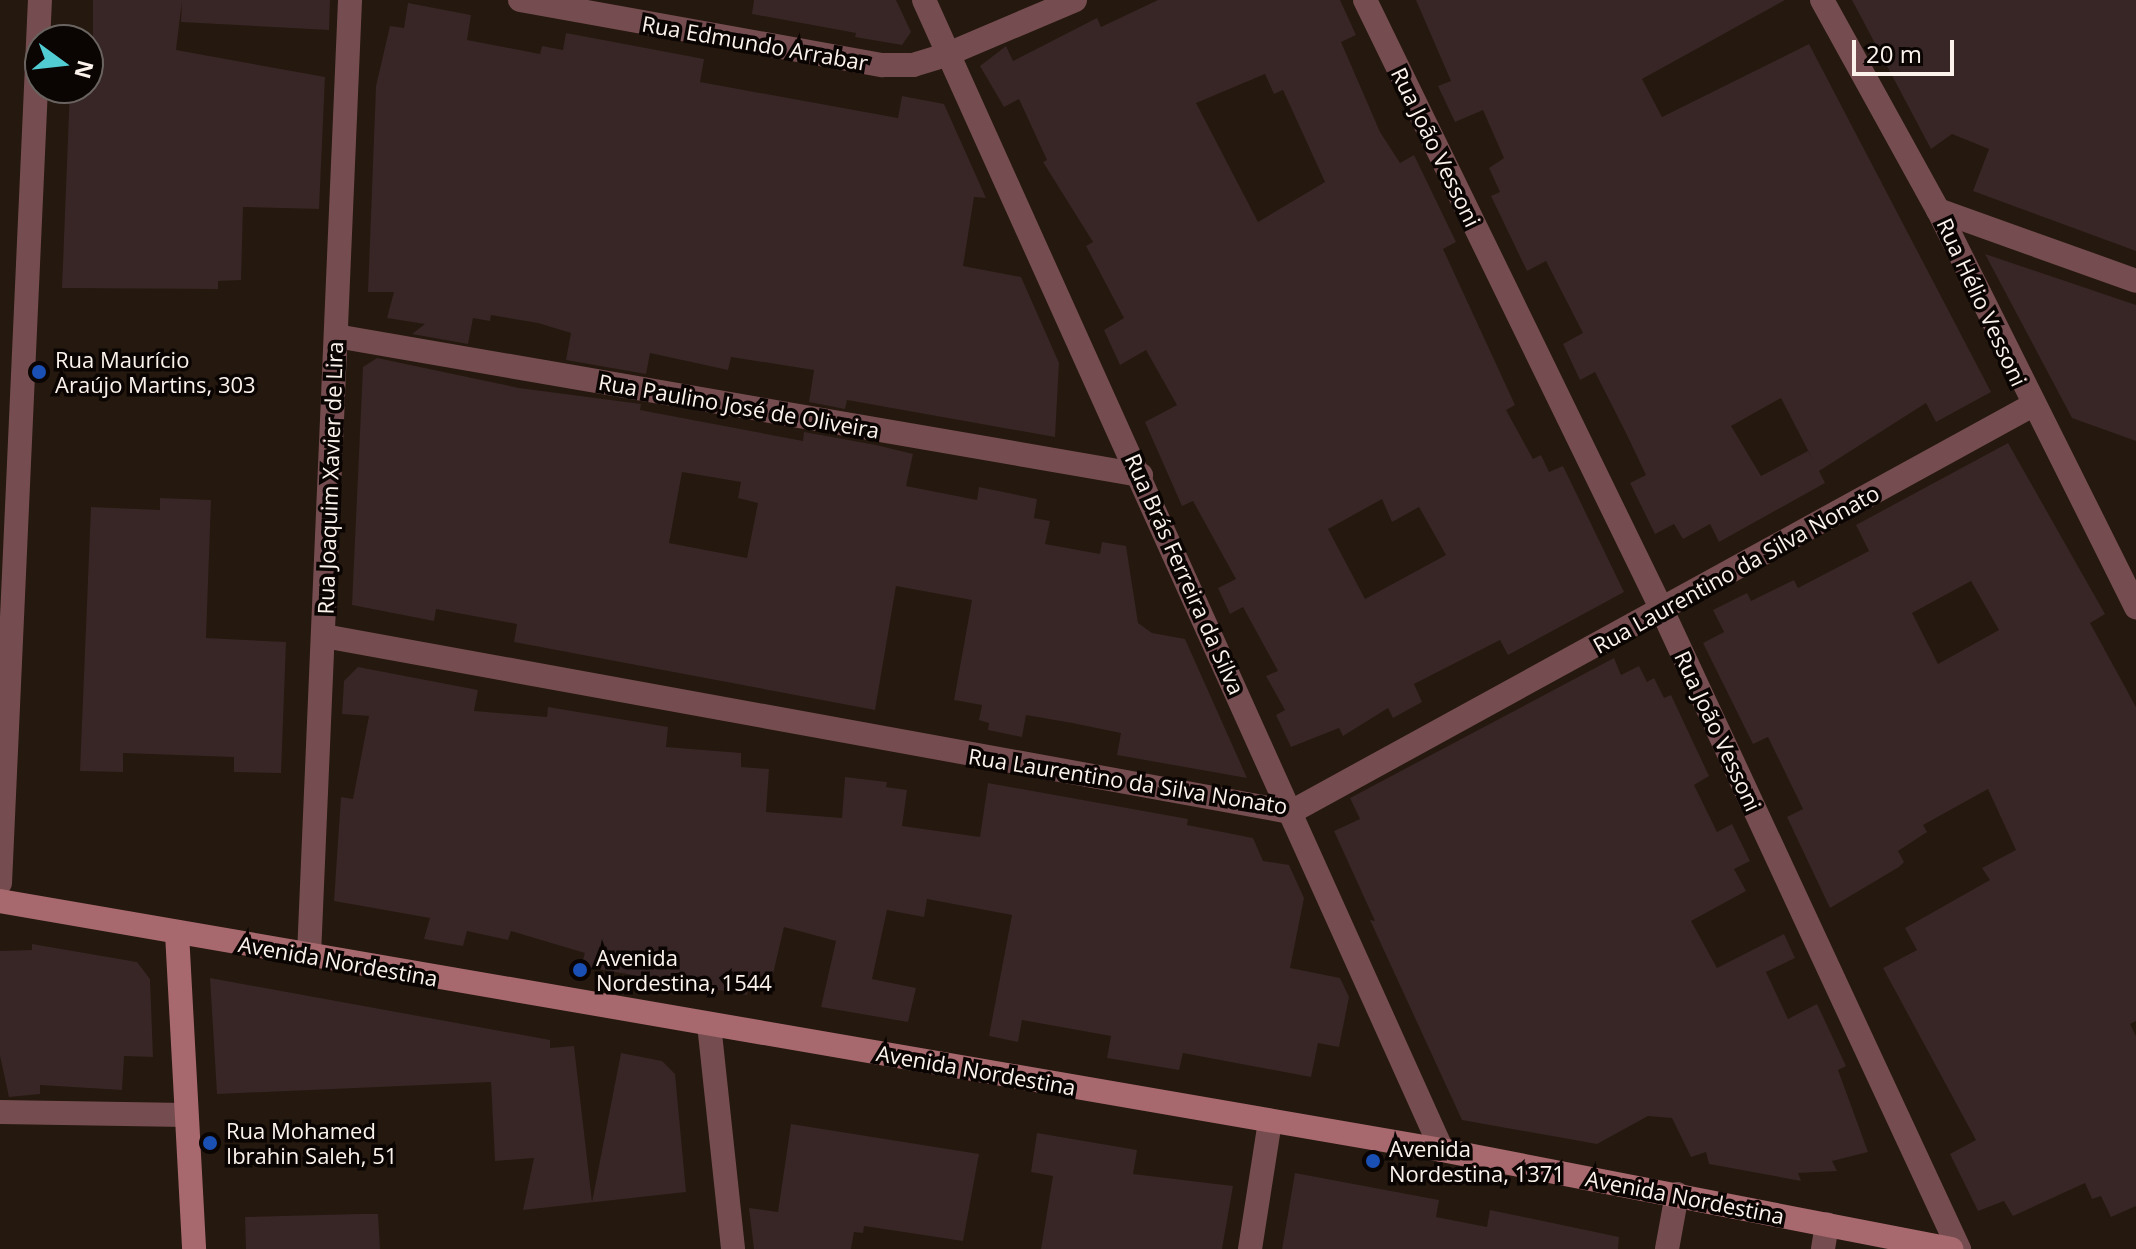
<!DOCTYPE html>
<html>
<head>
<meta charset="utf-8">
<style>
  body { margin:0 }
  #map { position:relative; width:2136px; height:1249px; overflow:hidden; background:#25180f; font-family:"Open Sans",sans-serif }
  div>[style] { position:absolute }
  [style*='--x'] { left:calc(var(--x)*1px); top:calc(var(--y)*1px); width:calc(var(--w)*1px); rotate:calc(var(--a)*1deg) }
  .building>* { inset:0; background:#372625 }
  .street>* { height:24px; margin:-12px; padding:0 12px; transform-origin:12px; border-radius:12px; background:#754d50 }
  .secondary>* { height:24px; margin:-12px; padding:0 12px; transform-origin:12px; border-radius:12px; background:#a8696e }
  .dots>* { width:22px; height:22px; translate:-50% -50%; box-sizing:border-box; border:4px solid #0a0503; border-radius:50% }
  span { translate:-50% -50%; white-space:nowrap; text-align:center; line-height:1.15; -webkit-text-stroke:7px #0a0503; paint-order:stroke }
  .street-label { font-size:22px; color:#fbf2ec }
  .poi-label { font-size:22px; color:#fbf2ec }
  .left { translate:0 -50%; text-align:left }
  .north { position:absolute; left:24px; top:24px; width:80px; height:80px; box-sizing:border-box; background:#0a0503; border:2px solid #6a6460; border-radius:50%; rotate:105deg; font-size:22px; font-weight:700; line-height:32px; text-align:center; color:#fbf2ec }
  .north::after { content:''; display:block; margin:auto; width:28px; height:36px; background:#51ccd3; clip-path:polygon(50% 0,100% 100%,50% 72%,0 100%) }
  .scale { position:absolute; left:1852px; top:40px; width:102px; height:36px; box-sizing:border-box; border:4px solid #fbf2ec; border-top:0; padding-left:10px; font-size:24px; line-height:28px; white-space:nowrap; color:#fbf2ec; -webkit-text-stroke:6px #0a0503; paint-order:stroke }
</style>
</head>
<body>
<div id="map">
  <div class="building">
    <div style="clip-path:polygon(93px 0,330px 0,329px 30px,181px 22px,182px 1px,176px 50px,325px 77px,319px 209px,243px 207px,241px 280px,218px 281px,218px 289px,62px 288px,70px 88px,93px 86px)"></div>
    <div style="clip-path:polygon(754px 0,896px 0,911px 32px,902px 45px,855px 37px,856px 33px,752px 14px)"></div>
    <div style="clip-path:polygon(evenodd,1158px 0,1340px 0,1356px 35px,1341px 42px,1380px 132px,1400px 163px,1414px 155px,1456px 242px,1443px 249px,1515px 405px,1506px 410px,1533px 459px,1541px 455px,1549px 472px,1563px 466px,1624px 592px,1508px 655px,1500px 640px,1414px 684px,1422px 702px,1393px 718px,1388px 708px,1343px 736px,1339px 728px,1291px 747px,1276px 715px,1285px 710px,1266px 676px,1278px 671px,1243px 607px,1230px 614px,1218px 588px,1236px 579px,1193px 501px,1182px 506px,1145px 422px,1177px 405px,1146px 350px,1120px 365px,1104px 330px,1124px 318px,1086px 246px,1093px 242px,1043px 162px,1047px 160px,1019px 99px,1004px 107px,980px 66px,1006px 46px,1013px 61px,1097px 18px,1101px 27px,1158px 0,1265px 74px,1274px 94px,1283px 90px,1325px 182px,1258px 222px,1196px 103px,1265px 74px,1158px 0,1382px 499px,1392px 522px,1419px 507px,1446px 555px,1365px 599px,1328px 529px,1382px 499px)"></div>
    <div style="clip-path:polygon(evenodd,1416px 0,1785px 0,1642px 79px,1662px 117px,1809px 44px,1991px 392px,1936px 422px,1926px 403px,1819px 471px,1825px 483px,1719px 542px,1710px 524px,1683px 539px,1674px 524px,1655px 534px,1630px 483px,1646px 475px,1625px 431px,1595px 372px,1580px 380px,1563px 344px,1583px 333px,1546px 261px,1527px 271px,1491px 196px,1500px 192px,1489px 168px,1504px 158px,1483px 110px,1455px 122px,1438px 86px,1451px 81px,1416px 0,1781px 398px,1814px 462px,1808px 451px,1761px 476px,1731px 426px,1781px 398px)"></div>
    <div style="clip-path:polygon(1852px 0,2136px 0,2136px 251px,1973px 191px,1989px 149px,1952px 134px,1931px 149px)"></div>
    <div style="clip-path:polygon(408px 3px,471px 15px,467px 40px,540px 54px,542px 46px,563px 50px,566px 33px,704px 59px,700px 82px,898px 118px,902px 96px,944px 104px,986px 198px,974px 197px,963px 266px,1021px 277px,1059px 363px,1055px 437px,847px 400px,845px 409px,809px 402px,814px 370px,731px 357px,728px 370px,650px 353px,646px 374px,566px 360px,571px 333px,538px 323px,491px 315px,490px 321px,473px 318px,468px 344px,412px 334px,425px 324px,387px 318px,394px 292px,368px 292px,376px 86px,390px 26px,404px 28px)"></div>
    <div style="clip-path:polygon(1985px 254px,2136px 305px,2136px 441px,2072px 418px)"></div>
    <div style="clip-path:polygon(evenodd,377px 358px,519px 388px,641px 404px,640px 410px,803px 441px,804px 432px,876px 445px,913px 454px,906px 486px,977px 500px,979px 487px,1037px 499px,1034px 518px,1050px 521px,1045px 544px,1100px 554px,1102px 542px,1126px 546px,1138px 623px,1152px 633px,1185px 639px,1247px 778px,1117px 755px,1121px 733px,1072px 723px,1026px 715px,1022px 737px,988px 730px,989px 723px,979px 720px,982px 705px,954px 700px,972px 600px,896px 586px,875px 710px,514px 642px,517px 624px,436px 609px,434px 621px,352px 605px,363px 367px,377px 358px,682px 472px,741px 482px,738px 498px,758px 503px,747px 558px,669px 543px,682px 472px)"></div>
    <div style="clip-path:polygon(evenodd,2008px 443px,2105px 614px,2090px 623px,2136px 707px,2136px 1021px,2130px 1024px,2136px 1036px,2136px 1206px,2111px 1217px,2101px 1196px,2092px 1199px,2085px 1183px,2013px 1216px,2004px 1201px,1978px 1211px,1950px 1154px,1976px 1140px,1883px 968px,1917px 950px,1905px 928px,1990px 880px,1982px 868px,2016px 850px,1988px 789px,1923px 825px,1927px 832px,1898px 851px,1904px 862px,1899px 867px,1830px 908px,1787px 817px,1803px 809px,1768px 737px,1753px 744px,1703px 643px,1724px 632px,1713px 610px,1747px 593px,1751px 601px,1794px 580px,1798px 588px,1869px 551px,1856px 525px,2008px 443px,1971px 581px,1999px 630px,1938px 664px,1912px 613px,1971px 581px)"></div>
    <div style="clip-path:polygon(160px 498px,211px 500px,206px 638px,286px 642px,281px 773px,234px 772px,234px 757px,123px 753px,123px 772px,80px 771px,91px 507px,160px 510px)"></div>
    <div style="clip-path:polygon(1614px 658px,1621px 675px,1639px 666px,1647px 682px,1654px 678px,1664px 698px,1671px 695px,1709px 776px,1694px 785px,1717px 832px,1732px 824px,1750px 861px,1734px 869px,1746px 891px,1691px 921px,1717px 968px,1784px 934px,1795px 958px,1766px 972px,1788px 1019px,1817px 1004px,1846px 1066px,1838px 1070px,1868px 1152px,1832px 1161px,1837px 1171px,1798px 1173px,1801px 1181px,1709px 1164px,1706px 1152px,1691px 1157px,1672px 1118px,1648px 1116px,1597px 1144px,1462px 1120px,1370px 920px,1375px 921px,1334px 831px,1360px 819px,1350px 798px)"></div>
    <div style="clip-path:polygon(358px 667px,478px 690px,474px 711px,547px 717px,548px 707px,668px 727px,666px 747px,741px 753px,741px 767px,769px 769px,766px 812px,842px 818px,845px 777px,887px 782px,886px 787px,907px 790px,902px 826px,980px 837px,988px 783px,1188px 819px,1187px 825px,1253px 838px,1263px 861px,1289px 865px,1304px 898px,1290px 968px,1340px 978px,1349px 997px,1339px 1047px,1318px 1043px,1311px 1077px,1183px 1053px,1179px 1070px,1107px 1058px,1111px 1036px,1022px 1020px,1018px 1042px,989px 1036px,1012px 915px,927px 899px,924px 917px,887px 910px,872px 979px,916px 988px,908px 1022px,821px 1007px,836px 941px,784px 927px,772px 978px,752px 974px,747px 995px,581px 966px,585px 953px,511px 931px,508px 940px,467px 931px,463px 946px,424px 939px,430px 918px,334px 901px,341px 797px,353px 799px,369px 716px,342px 714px,344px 681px)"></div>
    <div style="clip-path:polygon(32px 944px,137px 962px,150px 979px,153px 1057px,124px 1056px,122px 1090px,40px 1085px,40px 1094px,9px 1097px,0 1056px,0 951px,32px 950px)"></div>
    <div style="clip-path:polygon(210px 978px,550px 1040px,550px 1048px,574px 1046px,592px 1202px,621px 1053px,662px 1061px,675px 1074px,686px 1192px,523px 1210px,534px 1158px,495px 1161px,491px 1082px,217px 1094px)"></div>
    <div style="clip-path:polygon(791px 1124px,979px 1154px,963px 1241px,864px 1226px,863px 1233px,854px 1232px,851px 1249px,754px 1249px,749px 1208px,778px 1212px)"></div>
    <div style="clip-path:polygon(1037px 1133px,1137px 1150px,1133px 1174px,1233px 1186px,1222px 1249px,1041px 1249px,1053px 1176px,1031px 1172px)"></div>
    <div style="clip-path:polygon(1295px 1173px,1439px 1200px,1436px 1217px,1487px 1227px,1490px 1210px,1619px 1237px,1618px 1249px,1282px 1249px)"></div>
    <div style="clip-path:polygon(360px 1214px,378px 1214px,380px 1249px,246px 1249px,245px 1217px)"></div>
  </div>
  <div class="street">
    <div style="--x:520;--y:0;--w:369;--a:10.2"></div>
    <div style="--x:883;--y:65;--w:30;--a:0"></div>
    <div style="--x:913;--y:65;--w:37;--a:-17"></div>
    <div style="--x:948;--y:54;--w:138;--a:-23"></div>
    <div style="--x:924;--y:0;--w:1261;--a:65.75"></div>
    <div style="--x:1365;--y:0;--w:678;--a:64.04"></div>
    <div style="--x:1662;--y:610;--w:705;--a:65.07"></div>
    <div style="--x:1822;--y:0;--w:240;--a:61.1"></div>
    <div style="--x:1938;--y:210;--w:444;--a:63.5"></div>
    <div style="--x:1938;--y:210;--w:210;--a:19.7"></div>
    <div style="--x:336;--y:336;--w:817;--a:9.8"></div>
    <div style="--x:324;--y:636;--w:983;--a:10.32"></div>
    <div style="--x:1291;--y:812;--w:844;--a:-28.75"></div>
    <div style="--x:0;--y:883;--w:884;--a:-87.41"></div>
    <div style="--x:309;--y:955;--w:956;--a:-87.54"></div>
    <div style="--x:709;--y:1024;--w:226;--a:83.9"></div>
    <div style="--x:0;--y:1112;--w:186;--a:0.9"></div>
    <div style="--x:1250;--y:1249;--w:130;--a:-81.1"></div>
    <div style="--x:1667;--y:1249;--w:56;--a:-79.7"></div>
    <div style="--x:1823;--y:1249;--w:25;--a:-81"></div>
  </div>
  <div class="secondary">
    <div style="--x:0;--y:901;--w:1463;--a:9.8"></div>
    <div style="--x:1442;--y:1150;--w:519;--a:11.01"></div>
    <div style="--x:177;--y:933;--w:316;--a:86.9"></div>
  </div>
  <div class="dots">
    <div style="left:39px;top:372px;background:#1a4fb4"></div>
    <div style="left:580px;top:970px;background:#1a4fb4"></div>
    <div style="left:210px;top:1143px;background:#1a4fb4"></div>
    <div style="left:1373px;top:1161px;background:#1a4fb4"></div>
  </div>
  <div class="street-label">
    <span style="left:755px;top:43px;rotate:10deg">Rua Edmundo Arrabar</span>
    <span style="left:1436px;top:147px;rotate:64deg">Rua João Vessoni</span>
    <span style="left:1982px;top:302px;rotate:65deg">Rua Hélio Vessoni</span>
    <span style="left:739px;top:406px;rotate:10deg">Rua Paulino José de Oliveira</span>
    <span style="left:330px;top:478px;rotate:-88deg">Rua Joaquim Xavier de Lira</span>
    <span style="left:1736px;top:569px;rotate:-29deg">Rua Laurentino da Silva Nonato</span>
    <span style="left:1185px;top:574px;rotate:66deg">Rua Brás Ferreira da Silva</span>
    <span style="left:1718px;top:731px;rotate:65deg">Rua João Vessoni</span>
    <span style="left:1128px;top:781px;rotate:9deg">Rua Laurentino da Silva Nonato</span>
    <span style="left:338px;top:961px;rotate:10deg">Avenida Nordestina</span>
    <span style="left:976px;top:1070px;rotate:10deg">Avenida Nordestina</span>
    <span style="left:1685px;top:1197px;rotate:11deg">Avenida Nordestina</span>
  </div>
  <div class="poi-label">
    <span class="left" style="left:55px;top:372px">Rua Maurício<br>Araújo Martins, 303</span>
    <span class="left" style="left:596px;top:970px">Avenida<br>Nordestina, 1544</span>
    <span class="left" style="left:226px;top:1143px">Rua Mohamed<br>Ibrahin Saleh, 51</span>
    <span class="left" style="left:1389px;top:1161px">Avenida<br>Nordestina, 1371</span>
  </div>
  <div class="north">N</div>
  <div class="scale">20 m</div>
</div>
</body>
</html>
